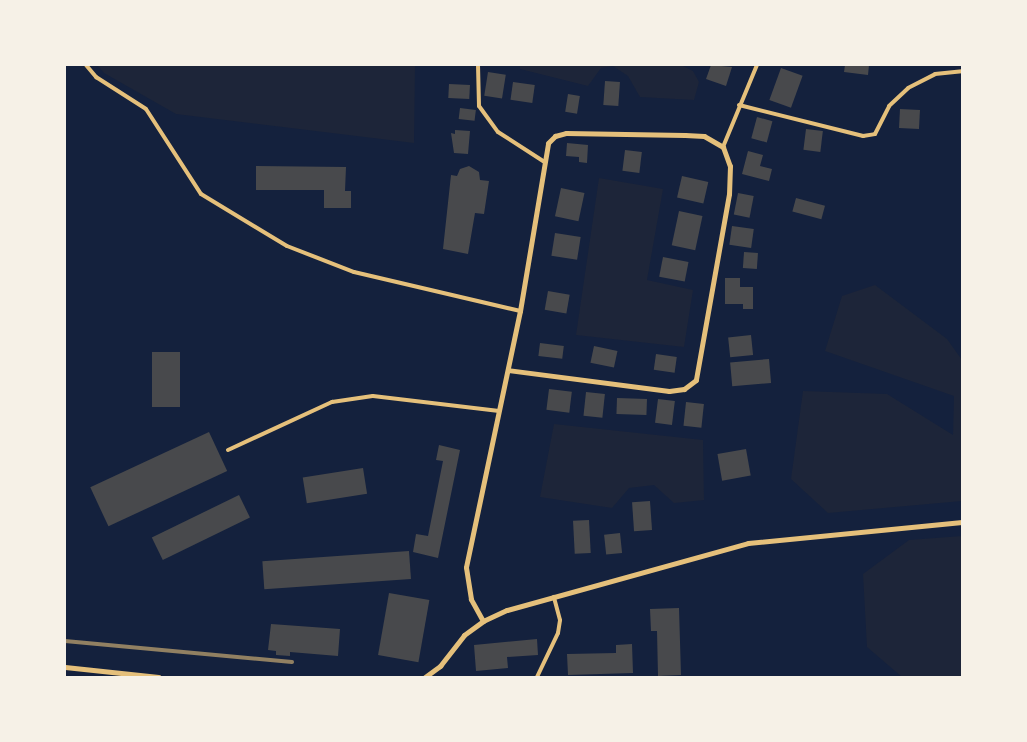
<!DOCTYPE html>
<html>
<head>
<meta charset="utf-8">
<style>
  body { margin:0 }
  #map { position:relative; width:1027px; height:742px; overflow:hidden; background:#14213d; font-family:Bitter,serif }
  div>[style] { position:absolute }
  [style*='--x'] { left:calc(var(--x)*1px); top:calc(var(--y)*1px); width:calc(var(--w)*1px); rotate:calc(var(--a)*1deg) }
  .green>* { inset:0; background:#1d2539 }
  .building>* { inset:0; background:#48494c; transform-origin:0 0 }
  .service>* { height:4px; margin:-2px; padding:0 2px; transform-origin:2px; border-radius:2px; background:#e5c07b }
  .minor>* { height:5px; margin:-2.5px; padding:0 2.5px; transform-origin:2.5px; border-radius:2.5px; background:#e5c07b }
  .rail>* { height:4px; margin:-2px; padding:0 2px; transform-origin:2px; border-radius:2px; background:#918062 }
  span { translate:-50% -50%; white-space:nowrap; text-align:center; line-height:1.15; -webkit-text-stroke:4.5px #f6f1e7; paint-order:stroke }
  .frame { position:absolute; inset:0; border:66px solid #f6f1e7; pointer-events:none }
</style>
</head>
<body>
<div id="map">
  <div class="green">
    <div style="clip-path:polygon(97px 65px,415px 65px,414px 143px,176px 114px,104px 73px)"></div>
    <div style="clip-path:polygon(520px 65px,681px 65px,693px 71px,699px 82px,694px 100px,640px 97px,628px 76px,613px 66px,601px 68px,588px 86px,520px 69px)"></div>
    <div style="clip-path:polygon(599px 178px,663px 189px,647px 280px,693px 290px,684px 347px,576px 335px)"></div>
    <div style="clip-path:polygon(875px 285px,947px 339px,962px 360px,962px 501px,828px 513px,791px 479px,803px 391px,887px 394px,953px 435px,954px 396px,825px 351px,842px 296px)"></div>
    <div style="clip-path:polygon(554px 424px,703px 440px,704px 500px,674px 503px,654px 485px,629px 488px,612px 508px,540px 497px)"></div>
    <div style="clip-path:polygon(962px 536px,962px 677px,902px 677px,867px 647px,863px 574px,909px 540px)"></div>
  </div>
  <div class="building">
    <div style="clip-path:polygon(711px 65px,732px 67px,726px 86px,706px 79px)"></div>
    <div style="clip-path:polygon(845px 65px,869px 65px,868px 75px,844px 72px)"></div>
    <div style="left:781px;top:68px;width:23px;height:34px;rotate:20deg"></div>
    <div style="left:488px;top:72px;width:18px;height:24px;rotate:9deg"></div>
    <div style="left:605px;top:81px;width:15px;height:24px;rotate:4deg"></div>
    <div style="left:513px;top:82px;width:22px;height:18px;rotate:8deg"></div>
    <div style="left:449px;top:84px;width:21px;height:14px;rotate:3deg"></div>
    <div style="left:568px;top:94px;width:12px;height:18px;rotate:9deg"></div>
    <div style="left:460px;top:108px;width:16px;height:11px;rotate:7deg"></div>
    <div style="left:900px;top:109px;width:20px;height:19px;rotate:3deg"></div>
    <div style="left:757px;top:117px;width:16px;height:22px;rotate:15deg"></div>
    <div style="left:806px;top:129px;width:17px;height:21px;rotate:7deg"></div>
    <div style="clip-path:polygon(455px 130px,470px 131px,468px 154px,454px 153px,451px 133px,455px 134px)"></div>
    <div style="clip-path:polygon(567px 143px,588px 145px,587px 163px,579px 162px,579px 157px,566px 156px)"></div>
    <div style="left:625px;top:150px;width:17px;height:21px;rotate:7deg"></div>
    <div style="clip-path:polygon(748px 151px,763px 155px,760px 166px,772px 169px,769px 181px,742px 174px)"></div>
    <div style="clip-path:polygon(256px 166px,346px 167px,345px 191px,351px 191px,351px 208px,324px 208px,324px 190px,256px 190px)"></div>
    <div style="clip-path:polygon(469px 166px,479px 172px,480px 180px,489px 181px,484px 214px,475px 213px,468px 254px,443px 249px,451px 175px,457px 176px,460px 169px)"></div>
    <div style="left:682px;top:176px;width:27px;height:22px;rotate:13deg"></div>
    <div style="left:561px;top:188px;width:24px;height:29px;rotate:12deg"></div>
    <div style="left:738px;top:193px;width:16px;height:22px;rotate:11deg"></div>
    <div style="left:796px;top:198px;width:30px;height:14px;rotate:15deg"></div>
    <div style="left:679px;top:211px;width:24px;height:35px;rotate:12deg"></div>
    <div style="left:732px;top:226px;width:22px;height:19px;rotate:8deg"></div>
    <div style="left:555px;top:233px;width:26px;height:23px;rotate:9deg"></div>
    <div style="left:744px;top:252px;width:14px;height:16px;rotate:4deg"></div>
    <div style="left:663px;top:257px;width:26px;height:20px;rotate:11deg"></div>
    <div style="clip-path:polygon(725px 278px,740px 278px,740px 287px,753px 287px,753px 309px,743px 309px,743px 304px,725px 304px)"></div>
    <div style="left:548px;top:291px;width:22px;height:19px;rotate:10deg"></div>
    <div style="left:751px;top:335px;width:20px;height:23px;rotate:84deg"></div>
    <div style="left:540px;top:343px;width:24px;height:13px;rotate:7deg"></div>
    <div style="left:594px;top:346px;width:24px;height:17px;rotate:12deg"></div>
    <div style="left:152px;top:352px;width:28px;height:55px"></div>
    <div style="left:656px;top:354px;width:21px;height:16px;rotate:8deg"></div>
    <div style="left:769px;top:359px;width:24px;height:39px;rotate:85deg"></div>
    <div style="left:549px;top:389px;width:23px;height:21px;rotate:7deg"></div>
    <div style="left:586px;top:392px;width:19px;height:24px;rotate:6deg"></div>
    <div style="left:617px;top:398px;width:30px;height:16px;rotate:2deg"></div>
    <div style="left:658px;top:399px;width:17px;height:24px;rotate:7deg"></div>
    <div style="left:686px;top:402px;width:18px;height:24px;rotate:6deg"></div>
    <div style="left:209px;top:432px;width:43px;height:131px;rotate:65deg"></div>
    <div style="clip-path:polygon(439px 445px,460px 450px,438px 558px,413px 552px,416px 534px,428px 536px,443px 461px,436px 460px)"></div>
    <div style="left:746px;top:449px;width:27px;height:29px;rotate:80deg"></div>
    <div style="left:363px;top:468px;width:26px;height:61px;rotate:81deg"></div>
    <div style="left:239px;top:495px;width:25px;height:97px;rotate:64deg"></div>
    <div style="left:650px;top:501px;width:29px;height:18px;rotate:86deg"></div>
    <div style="left:589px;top:520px;width:33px;height:16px;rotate:87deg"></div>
    <div style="left:620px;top:533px;width:20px;height:16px;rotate:84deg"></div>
    <div style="left:409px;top:551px;width:28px;height:147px;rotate:86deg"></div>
    <div style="left:389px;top:593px;width:41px;height:63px;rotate:10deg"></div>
    <div style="clip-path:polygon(679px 608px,681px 675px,658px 676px,657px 631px,651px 631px,650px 609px)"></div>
    <div style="clip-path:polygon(271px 624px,340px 629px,338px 656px,290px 652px,290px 656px,276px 655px,276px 651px,268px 650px)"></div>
    <div style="clip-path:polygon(537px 639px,538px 655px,507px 657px,508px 668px,476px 671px,474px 645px)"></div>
    <div style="clip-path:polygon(632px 644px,633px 673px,568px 675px,567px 654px,616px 653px,616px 645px)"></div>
  </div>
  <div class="service">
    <div style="--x:86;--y:65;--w:16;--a:50"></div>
    <div style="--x:96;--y:77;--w:59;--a:32.6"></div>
    <div style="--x:146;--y:109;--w:101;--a:57.1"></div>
    <div style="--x:201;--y:194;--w:100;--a:31.2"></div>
    <div style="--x:287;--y:246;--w:72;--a:21.2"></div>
    <div style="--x:354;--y:272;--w:171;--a:13.2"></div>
    <div style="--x:478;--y:65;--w:41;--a:88.6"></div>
    <div style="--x:479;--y:106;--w:32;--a:54"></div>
    <div style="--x:498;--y:132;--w:54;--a:32.8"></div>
    <div style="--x:739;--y:105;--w:128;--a:14"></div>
    <div style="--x:863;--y:136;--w:12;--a:-9"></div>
    <div style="--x:875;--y:134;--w:31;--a:-63"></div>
    <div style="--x:889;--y:106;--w:26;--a:-43"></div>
    <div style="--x:908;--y:88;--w:30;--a:-27"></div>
    <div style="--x:935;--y:74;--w:27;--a:-6"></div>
    <div style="--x:723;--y:147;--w:89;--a:-67.5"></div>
    <div style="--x:228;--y:450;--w:115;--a:-24.8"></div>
    <div style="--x:332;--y:402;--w:41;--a:-8.3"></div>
    <div style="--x:373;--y:396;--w:127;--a:6.8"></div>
    <div style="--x:537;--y:677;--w:49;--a:-64.5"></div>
    <div style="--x:558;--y:633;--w:13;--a:-81"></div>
    <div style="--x:560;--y:620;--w:24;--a:-105"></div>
  </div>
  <div class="minor">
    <div style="--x:483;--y:621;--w:25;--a:-119"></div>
    <div style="--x:471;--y:599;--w:32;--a:-99"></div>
    <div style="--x:466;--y:567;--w:262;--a:-78.1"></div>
    <div style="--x:520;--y:311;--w:170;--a:-80.5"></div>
    <div style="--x:548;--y:143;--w:10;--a:-45"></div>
    <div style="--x:555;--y:136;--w:11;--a:-15"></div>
    <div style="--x:566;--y:133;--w:119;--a:1"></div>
    <div style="--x:685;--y:135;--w:19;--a:3"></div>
    <div style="--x:704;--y:136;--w:22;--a:30"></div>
    <div style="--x:723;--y:147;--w:20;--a:70"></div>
    <div style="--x:730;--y:166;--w:28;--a:92"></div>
    <div style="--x:729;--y:194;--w:189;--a:100.1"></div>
    <div style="--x:696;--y:380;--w:15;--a:143"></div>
    <div style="--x:684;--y:389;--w:15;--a:172"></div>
    <div style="--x:669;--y:391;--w:162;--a:-172.6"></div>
    <div style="--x:65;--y:667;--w:94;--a:6.1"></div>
    <div style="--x:425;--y:677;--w:19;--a:-36"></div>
    <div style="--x:440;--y:666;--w:39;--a:-52"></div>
    <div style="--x:464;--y:635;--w:24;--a:-36"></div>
    <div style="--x:483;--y:621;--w:26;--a:-25"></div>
    <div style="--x:507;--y:610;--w:250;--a:-15.5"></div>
    <div style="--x:748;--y:543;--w:215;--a:-5.6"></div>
  </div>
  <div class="rail">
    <div style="--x:65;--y:641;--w:228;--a:5.3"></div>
  </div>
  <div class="frame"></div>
</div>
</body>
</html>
